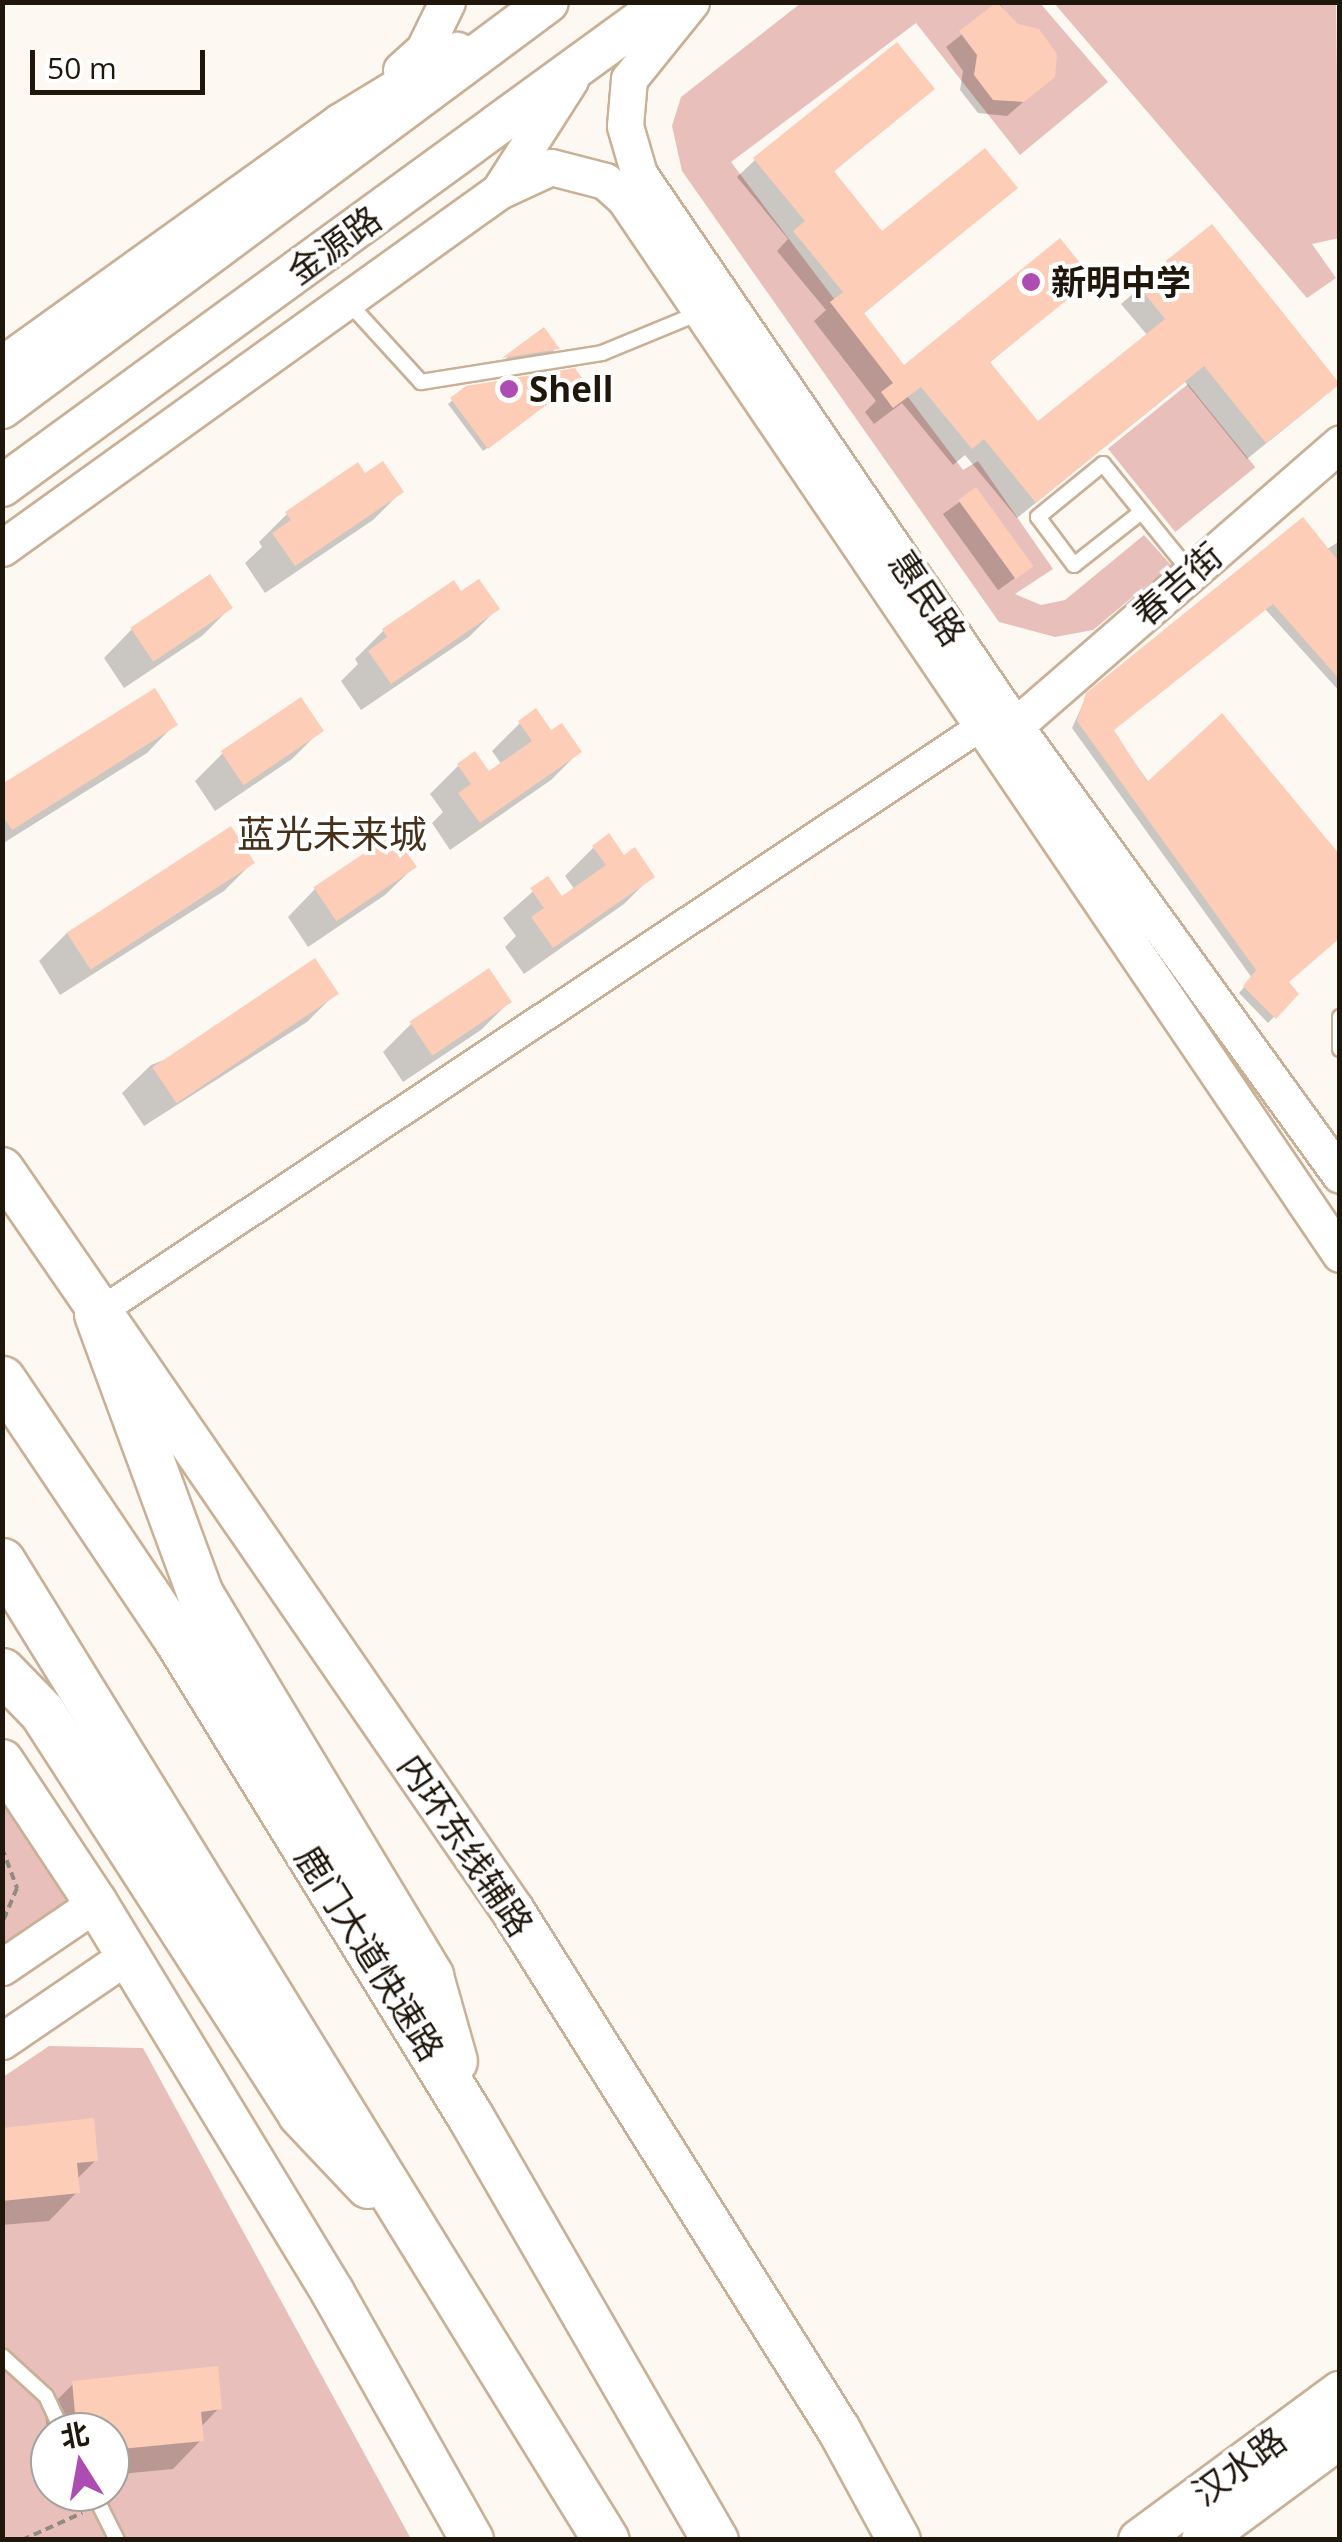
<!DOCTYPE html>
<html>
<head>
<meta charset="utf-8">
<style>
  body { margin:0 }
  #map { position:relative; width:1342px; height:2542px; overflow:hidden; background:#fdf8f2; font-family:"Open Sans","Noto Sans SC",sans-serif }
  div>[style] { position:absolute }
  [style*='--x'] { left:calc(var(--x)*1px); top:calc(var(--y)*1px); width:calc(var(--w)*1px); rotate:calc(var(--a)*1deg) }
  .green>* { inset:0; background:#e8bfba; transform-origin:0 0 }
  .shadow>* { inset:0; background:#0003; transform-origin:0 0 }
  .building>* { inset:0; background:#fdcdb8; transform-origin:0 0 }
  .path>* { height:4px; margin-top:-2px; transform-origin:0; background:repeating-linear-gradient(90deg,#928b83 0 8px,transparent 0 13px) }
  .roads { filter:drop-shadow(2px 0 #cab096) drop-shadow(-2px 0 #cab096) drop-shadow(0 2px #cab096) drop-shadow(0 -2px #cab096) }
  .service>* { height:14px; margin:-7px; padding:0 7px; transform-origin:7px; border-radius:7px; background:#fff }
  .minor>* { height:28px; margin:-14px; padding:0 14px; transform-origin:14px; border-radius:14px; background:#fff }
  .tertiary>* { height:35px; margin:-17.5px; padding:0 17.5px; transform-origin:17.5px; border-radius:17.5px; background:#fff }
  .secondary>* { height:40px; margin:-20px; padding:0 20px; transform-origin:20px; border-radius:20px; background:#fff }
  .primary>* { height:42px; margin:-21px; padding:0 21px; transform-origin:21px; border-radius:21px; background:#fff }
  .trunk>* { height:45px; margin:-22.5px; padding:0 22.5px; transform-origin:22.5px; border-radius:22.5px; background:#fff }
  .dots>* { width:28px; height:28px; translate:-50% -50%; box-sizing:border-box; border:5px solid #fff; border-radius:50% }
  span { translate:-50% -50%; white-space:nowrap; text-align:center; line-height:1.15; -webkit-text-stroke:8px #fff; paint-order:stroke }
  .street-label { font-size:35px; color:#1f160c }
  .poi-label { font-size:35px; color:#1f160c; font-weight:700 }
  .left { translate:0 -50%; text-align:left }
  .neighbourhood-label { font-size:38px; color:#46301a }
  .frame { position:absolute; inset:0; border:5px solid #1f160c; pointer-events:none }
  .north { position:absolute; left:30px; top:2412px; width:100px; height:100px; box-sizing:border-box; background:#fff; border:2px solid #a5a29e; border-radius:50%; rotate:349deg; font-size:28px; font-weight:700; line-height:40px; text-align:center; color:#1f160c }
  .north::after { content:''; display:block; margin:auto; width:35px; height:45px; background:#ad4db4; clip-path:polygon(50% 0,100% 100%,50% 72%,0 100%) }
  .scale { position:absolute; left:30px; top:50px; width:175px; height:45px; box-sizing:border-box; border:5px solid #1f160c; border-top:0; padding-left:12px; font-size:30px; line-height:35px; white-space:nowrap; color:#1f160c; -webkit-text-stroke:8px #fff; paint-order:stroke }
</style>
</head>
<body>
<div id="map">
  <div class="green">
    <div style="clip-path:polygon(801px 3px,1040px 3px,1108px 82px,1020px 155px,916px 23px,731px 162px,963px 470px,978px 461px,1053px 569px,1015px 594px,1041px 605px,1065px 600px,1144px 535px,1171px 565px,1093px 630px,1055px 637px,999px 622px,682px 171px,672px 126px,681px 97px)"></div>
    <div style="clip-path:polygon(1054px 3px,1336px 3px,1339px 238px,1312px 244px,1336px 278px,1307px 298px)"></div>
    <div style="left:1188px;top:384px;width:107px;height:103px;rotate:51deg"></div>
    <div style="clip-path:polygon(2px 1761px,96px 1903px,2px 1967px)"></div>
    <div style="clip-path:polygon(evenodd,49px 2046px,143px 2048px,411px 2539px,3px 2540px,3px 2077px,49px 2046px,50px 2432px,110px 2432px,110px 2492px,50px 2492px,50px 2432px)"></div>
  </div>
  <div class="shadow">
    <div style="clip-path:polygon(1000px 4px,1053px 76px,1007px 116px,978px 113px,960px 90px,963px 71px,946px 47px)"></div>
    <div style="clip-path:polygon(932px 89px,832px 173px,882px 234px,1014px 188px,862px 315px,903px 368px,1089px 279px,988px 364px,1038px 425px,1148px 336px,1121px 304px,1211px 227px,1320px 400px,1247px 459px,1185px 382px,1017px 518px,965px 455px,953px 465px,902px 403px,874px 424px,865px 412px,876px 401px,814px 321px,826px 310px,777px 251px,788px 239px,737px 177px,755px 160px)"></div>
    <div style="clip-path:polygon(543px 330px,554px 352px,504px 360px)"></div>
    <div style="clip-path:polygon(575px 382px,483px 451px,448px 404px,467px 388px)"></div>
    <div style="clip-path:polygon(365px 477px,401px 492px,373px 520px,265px 593px,245px 563px,262px 547px,259px 542px,287px 514px)"></div>
    <div style="left:976px;top:490px;width:94px;height:41px;rotate:54deg"></div>
    <div style="clip-path:polygon(1340px 541px,1340px 692px,1265px 609px,1112px 730px,1296px 994px,1268px 1023px,1239px 993px,1252px 978px,1072px 728px,1087px 695px)"></div>
    <div style="clip-path:polygon(453px 583px,461px 594px,497px 609px,469px 637px,361px 710px,341px 681px,358px 664px,355px 659px,383px 631px)"></div>
    <div style="clip-path:polygon(230px 608px,202px 636px,124px 688px,104px 658px,132px 629px)"></div>
    <div style="clip-path:polygon(520px 723px,579px 752px,551px 780px,450px 850px,432px 823px,443px 812px,430px 794px,458px 766px,488px 775px,502px 765px,492px 751px)"></div>
    <div style="clip-path:polygon(175px 724px,147px 753px,2px 844px,2px 787px)"></div>
    <div style="clip-path:polygon(320px 731px,292px 759px,215px 811px,195px 781px,223px 753px)"></div>
    <div style="clip-path:polygon(593px 848px,652px 876px,624px 904px,524px 974px,505px 947px,516px 936px,503px 918px,547px 879px,561px 899px,575px 890px,565px 876px)"></div>
    <div style="clip-path:polygon(252px 863px,224px 891px,60px 995px,39px 961px,67px 933px)"></div>
    <div style="clip-path:polygon(414px 867px,385px 895px,308px 947px,288px 917px,316px 888px)"></div>
    <div style="clip-path:polygon(335px 994px,307px 1022px,144px 1126px,122px 1093px,151px 1065px)"></div>
    <div style="clip-path:polygon(509px 1002px,481px 1030px,403px 1082px,383px 1052px,411px 1024px)"></div>
    <div style="clip-path:polygon(2px 2130px,96px 2160px,76px 2180px,77px 2192px,49px 2221px,2px 2225px)"></div>
    <div style="clip-path:polygon(74px 2383px,219px 2408px,200px 2428px,201px 2440px,173px 2469px,110px 2475px,110px 2432px,50px 2432px,49px 2451px,45px 2412px)"></div>
  </div>
  <div class="building">
    <div style="clip-path:polygon(997px 2px,1018px 24px,1039px 29px,1057px 54px,1055px 77px,1024px 102px,993px 100px,974px 75px,977px 55px,959px 31px)"></div>
    <div style="clip-path:polygon(897px 42px,935px 89px,834px 171px,882px 231px,985px 148px,1018px 188px,864px 313px,904px 365px,1060px 238px,1093px 279px,990px 362px,1038px 421px,1165px 319px,1137px 284px,1212px 224px,1340px 384px,1266px 443px,1204px 366px,1036px 503px,984px 439px,972px 449px,921px 387px,893px 408px,881px 392px,893px 383px,830px 302px,843px 292px,793px 231px,805px 221px,753px 158px)"></div>
    <div style="clip-path:polygon(544px 327px,560px 349px,502px 358px)"></div>
    <div style="clip-path:polygon(575px 368px,582px 378px,488px 449px,450px 398px,466px 386px)"></div>
    <div style="clip-path:polygon(383px 461px,404px 492px,295px 566px,272px 533px,291px 520px,285px 512px,358px 462px,365px 473px)"></div>
    <div style="left:976px;top:487px;width:98px;height:22px;rotate:54deg"></div>
    <div style="clip-path:polygon(1303px 517px,1340px 563px,1340px 680px,1273px 604px,1114px 730px,1147px 782px,1222px 713px,1340px 855px,1340px 938px,1289px 982px,1299px 994px,1276px 1019px,1243px 986px,1256px 970px,1077px 721px,1086px 693px)"></div>
    <div style="left:210px;top:574px;width:41px;height:96px;rotate:56deg"></div>
    <div style="clip-path:polygon(479px 579px,500px 609px,391px 684px,368px 651px,387px 637px,382px 629px,454px 580px,461px 591px)"></div>
    <div style="clip-path:polygon(155px 688px,178px 725px,12px 830px,2px 815px,2px 784px)"></div>
    <div style="left:301px;top:697px;width:41px;height:97px;rotate:56deg"></div>
    <div style="clip-path:polygon(536px 708px,551px 730px,562px 723px,582px 752px,480px 823px,458px 793px,471px 784px,457px 764px,475px 751px,489px 771px,532px 741px,518px 721px)"></div>
    <div style="left:231px;top:826px;width:44px;height:196px;rotate:57deg"></div>
    <div style="left:394px;top:833px;width:41px;height:97px;rotate:56deg"></div>
    <div style="clip-path:polygon(609px 833px,624px 855px,635px 847px,655px 877px,553px 948px,531px 917px,544px 908px,530px 888px,548px 876px,562px 896px,606px 865px,592px 846px)"></div>
    <div style="left:315px;top:958px;width:43px;height:196px;rotate:56deg"></div>
    <div style="left:489px;top:968px;width:41px;height:96px;rotate:56deg"></div>
    <div style="clip-path:polygon(94px 2118px,98px 2161px,77px 2163px,80px 2193px,2px 2201px,2px 2128px)"></div>
    <div style="clip-path:polygon(218px 2366px,222px 2409px,201px 2412px,204px 2441px,110px 2450px,110px 2432px,100px 2432px,99px 2422px,76px 2424px,72px 2381px)"></div>
  </div>
  <div class="path">
    <div style="--x:2;--y:1848;--w:43;--a:69.4"></div>
    <div style="--x:17;--y:1888;--w:39;--a:113"></div>
    <div style="--x:22;--y:2540;--w:66;--a:-24.2"></div>
  </div>
  <div class="roads">
    <div class="service">
      <div style="--x:347;--y:301;--w:110;--a:47.6"></div>
      <div style="--x:421;--y:382;--w:183;--a:-9.1"></div>
      <div style="--x:602;--y:353;--w:105;--a:-22.4"></div>
      <div style="--x:1140;--y:513;--w:84;--a:141.8"></div>
      <div style="--x:1074;--y:565;--w:60;--a:-126.9"></div>
      <div style="--x:1038;--y:517;--w:84;--a:-39.2"></div>
      <div style="--x:1103;--y:464;--w:139;--a:51.1"></div>
      <div style="--x:1340;--y:1017;--w:32;--a:90"></div>
      <div style="--x:2;--y:2356;--w:59;--a:42.3"></div>
      <div style="--x:46;--y:2396;--w:40;--a:65"></div>
      <div style="--x:93;--y:2492;--w:54;--a:63.4"></div>
    </div>
    <div class="minor">
      <div style="--x:97;--y:1314;--w:1063;--a:-33.6"></div>
    </div>
    <div class="tertiary">
      <div style="--x:691;--y:2;--w:99;--a:128.8"></div>
      <div style="--x:629;--y:79;--w:47;--a:94.9"></div>
      <div style="--x:625;--y:126;--w:50;--a:73.7"></div>
      <div style="--x:639;--y:174;--w:668;--a:55.74"></div>
      <div style="--x:1015;--y:726;--w:554;--a:54.1"></div>
      <div style="--x:401;--y:70;--w:31;--a:-42"></div>
      <div style="--x:424;--y:49;--w:52;--a:-63.9"></div>
      <div style="--x:499;--y:191;--w:57;--a:-24.8"></div>
      <div style="--x:551;--y:167;--w:56;--a:14.5"></div>
      <div style="--x:605;--y:181;--w:25;--a:42"></div>
      <div style="--x:624;--y:198;--w:1276;--a:55.86"></div>
      <div style="--x:2;--y:364;--w:416;--a:-35.7"></div>
      <div style="--x:340;--y:121;--w:137;--a:-31.3"></div>
      <div style="--x:2;--y:548;--w:612;--a:-35.69"></div>
      <div style="--x:499;--y:191;--w:132;--a:-57.4"></div>
      <div style="--x:1015;--y:726;--w:431;--a:-41"></div>
      <div style="--x:2;--y:1967;--w:114;--a:-34.2"></div>
      <div style="--x:2;--y:2041;--w:153;--a:-34.3"></div>
    </div>
    <div class="secondary">
      <div style="--x:2;--y:408;--w:680;--a:-36.63"></div>
      <div style="--x:2;--y:486;--w:822;--a:-36.09"></div>
      <div style="--x:1139;--y:2540;--w:250;--a:-36.4"></div>
      <div style="--x:1202;--y:2540;--w:172;--a:-36.5"></div>
    </div>
    <div class="primary">
      <div style="--x:2;--y:1169;--w:901;--a:55.45"></div>
      <div style="--x:513;--y:1911;--w:613;--a:57.87"></div>
      <div style="--x:839;--y:2430;--w:125;--a:61.4"></div>
      <div style="--x:2;--y:1761;--w:170;--a:56.5"></div>
      <div style="--x:96;--y:1903;--w:456;--a:58.7"></div>
      <div style="--x:333;--y:2293;--w:283;--a:60.6"></div>
    </div>
    <div class="trunk">
      <div style="--x:97;--y:1314;--w:298;--a:69.8"></div>
      <div style="--x:200;--y:1594;--w:446;--a:58.9"></div>
      <div style="--x:430;--y:1976;--w:88;--a:74.2"></div>
      <div style="--x:2;--y:1379;--w:312;--a:56.1"></div>
      <div style="--x:176;--y:1638;--w:561;--a:58.41"></div>
      <div style="--x:470;--y:2116;--w:490;--a:60"></div>
      <div style="--x:2;--y:1561;--w:1150;--a:58.33"></div>
      <div style="--x:2;--y:1671;--w:57;--a:45.7"></div>
      <div style="--x:42;--y:1712;--w:477;--a:57.2"></div>
      <div style="--x:300;--y:2113;--w:99;--a:46.6"></div>
    </div>
  </div>
  <div class="dots">
    <div style="left:1031px;top:282px;background:#ad4db4"></div>
    <div style="left:509px;top:389px;background:#ad4db4"></div>
  </div>
  <div class="street-label">
    <span style="left:334px;top:245px;rotate:-36deg">金源路</span>
    <span style="left:1177px;top:584px;rotate:-41deg">春吉街</span>
    <span style="left:928px;top:598px;rotate:56deg">惠民路</span>
    <span style="left:466px;top:1845px;rotate:56deg">内环东线辅路</span>
    <span style="left:370px;top:1953px;rotate:58deg">鹿门大道快速路</span>
    <span style="left:1239px;top:2466px;rotate:-36deg">汉水路</span>
  </div>
  <div class="poi-label">
    <span class="left" style="left:1051px;top:282px">新明中学</span>
    <span class="left" style="left:529px;top:389px">Shell</span>
  </div>
  <div class="neighbourhood-label">
    <span style="left:332px;top:834px">蓝光未来城</span>
  </div>
  <div class="frame"></div>
  <div class="north">北</div>
  <div class="scale">50 m</div>
</div>
</body>
</html>
